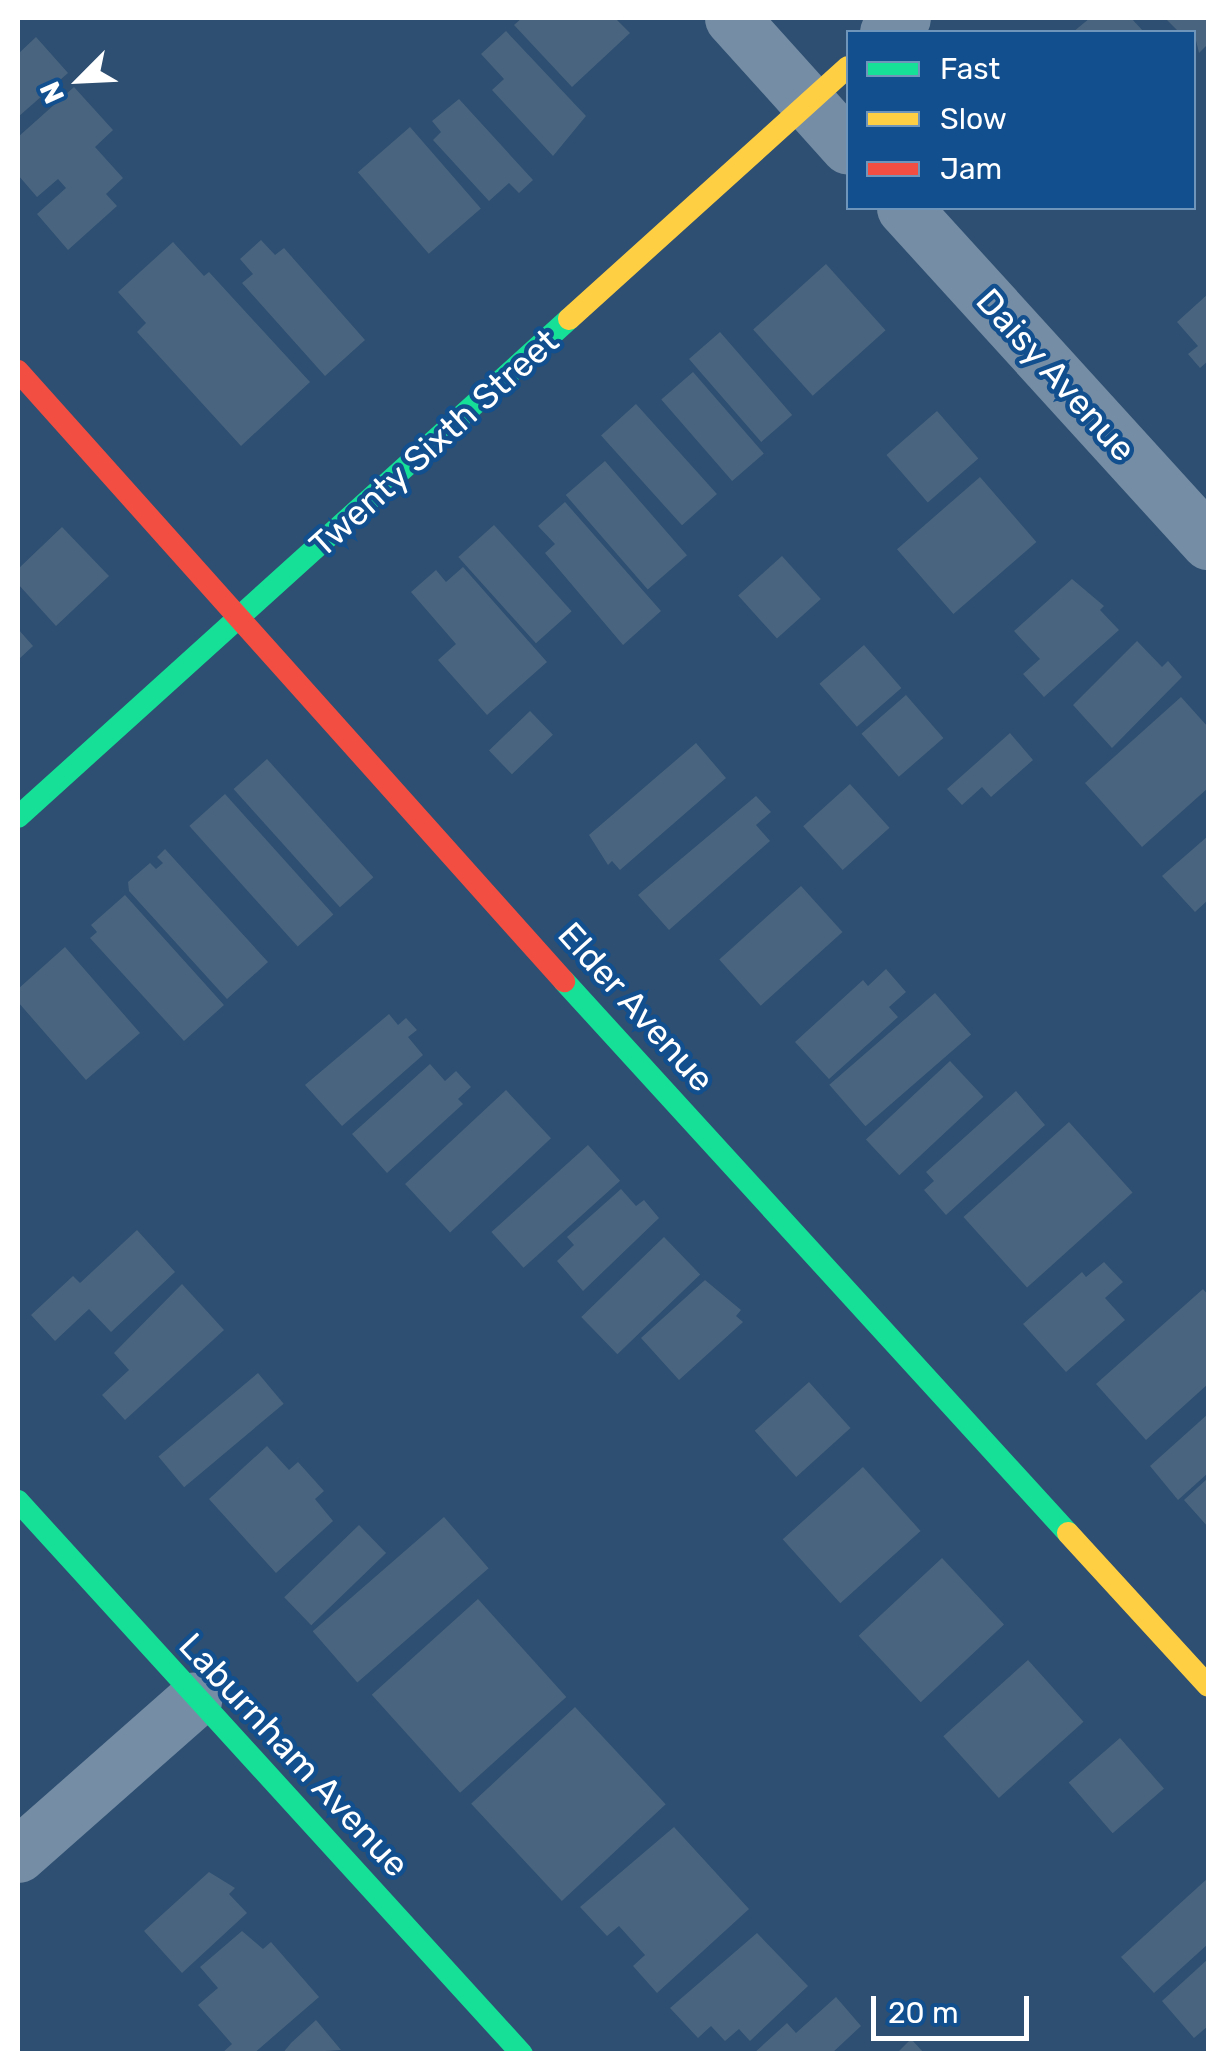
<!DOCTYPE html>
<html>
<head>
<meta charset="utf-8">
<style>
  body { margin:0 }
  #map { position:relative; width:1226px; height:2071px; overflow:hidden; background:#2e4f71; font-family:Rubik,sans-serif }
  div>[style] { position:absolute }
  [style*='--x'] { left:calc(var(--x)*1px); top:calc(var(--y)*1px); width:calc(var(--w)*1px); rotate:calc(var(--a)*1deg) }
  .building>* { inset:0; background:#49647f; transform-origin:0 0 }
  .street>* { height:55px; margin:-27.5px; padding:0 27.5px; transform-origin:27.5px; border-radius:27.5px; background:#758da5 }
  .fast>* { height:22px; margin:-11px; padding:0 11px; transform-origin:11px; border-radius:11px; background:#16e098 }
  .slow>* { height:22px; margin:-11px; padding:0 11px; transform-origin:11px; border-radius:11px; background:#ffcf43 }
  .jam>* { height:22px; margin:-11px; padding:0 11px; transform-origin:11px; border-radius:11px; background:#f24e42 }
  span { translate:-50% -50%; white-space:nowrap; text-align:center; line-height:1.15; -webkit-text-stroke:9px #114f8e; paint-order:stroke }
  .street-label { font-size:35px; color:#fff }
  .frame { position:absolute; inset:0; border:20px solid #fff; pointer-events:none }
  .legend { position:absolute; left:846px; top:30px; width:350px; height:180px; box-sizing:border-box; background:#114f8e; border:2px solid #7095bb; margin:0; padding:12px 18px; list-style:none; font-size:30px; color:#fff }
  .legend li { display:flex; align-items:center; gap:20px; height:50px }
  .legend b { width:50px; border:2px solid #7095bb }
  .north { position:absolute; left:30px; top:30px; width:100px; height:100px; -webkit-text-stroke:8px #114f8e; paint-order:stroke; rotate:246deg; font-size:28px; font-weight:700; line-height:40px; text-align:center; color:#fff }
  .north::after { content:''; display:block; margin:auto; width:35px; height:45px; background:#fff; clip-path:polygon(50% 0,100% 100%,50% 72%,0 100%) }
  .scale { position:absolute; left:871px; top:1996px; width:158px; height:45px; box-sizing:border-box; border:5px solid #fff; border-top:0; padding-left:12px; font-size:30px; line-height:35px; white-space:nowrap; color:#fff; -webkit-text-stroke:8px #114f8e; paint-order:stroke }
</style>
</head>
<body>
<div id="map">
  <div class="building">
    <div style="clip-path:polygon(522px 18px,615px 18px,630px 33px,572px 87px,514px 25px)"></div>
    <div style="clip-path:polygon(1090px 18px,1131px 18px,1144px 32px,1073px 32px)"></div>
    <div style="clip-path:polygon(1165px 18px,1208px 18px,1208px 44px,1199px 53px,1194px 32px,1179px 32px)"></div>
    <div style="clip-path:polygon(506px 31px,586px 116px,553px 156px,492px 90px,504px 79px,481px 54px)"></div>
    <div style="clip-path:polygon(36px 37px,68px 73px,18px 117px,18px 54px)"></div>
    <div style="clip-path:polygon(74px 87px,113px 130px,95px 147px,123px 178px,106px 194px,117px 206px,68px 250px,37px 214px,66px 188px,58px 179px,37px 197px,18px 175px,18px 137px)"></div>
    <div style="clip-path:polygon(459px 99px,533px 180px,519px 193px,509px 183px,489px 201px,433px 140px,441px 132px,432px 121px)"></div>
    <div style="left:410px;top:127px;width:108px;height:69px;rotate:49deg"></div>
    <div style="clip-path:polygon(261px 240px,275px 255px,284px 248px,365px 340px,325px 376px,242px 283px,253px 274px,240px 259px)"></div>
    <div style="clip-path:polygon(173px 242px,204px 276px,209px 272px,310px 382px,241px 446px,137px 332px,146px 323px,118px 292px)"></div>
    <div style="left:826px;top:264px;width:89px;height:98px;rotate:48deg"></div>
    <div style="clip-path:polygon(1208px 294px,1208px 361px,1200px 368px,1188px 354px,1198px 346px,1177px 322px)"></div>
    <div style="left:720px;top:332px;width:110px;height:41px;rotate:49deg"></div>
    <div style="left:693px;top:372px;width:108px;height:42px;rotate:49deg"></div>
    <div style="left:636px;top:404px;width:121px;height:47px;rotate:48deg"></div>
    <div style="left:937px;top:411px;width:63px;height:67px;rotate:49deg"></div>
    <div style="left:605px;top:461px;width:125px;height:52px;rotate:49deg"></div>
    <div style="left:980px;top:477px;width:86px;height:110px;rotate:49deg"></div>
    <div style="clip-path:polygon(565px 502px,661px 611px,623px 645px,545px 553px,555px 544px,538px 526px)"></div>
    <div style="left:494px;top:525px;width:116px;height:48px;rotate:48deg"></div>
    <div style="clip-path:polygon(62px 527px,109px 576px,56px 626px,18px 584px,18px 569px)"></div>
    <div style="left:782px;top:556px;width:58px;height:59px;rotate:48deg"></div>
    <div style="clip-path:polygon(463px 567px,547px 662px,487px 715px,438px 660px,456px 644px,411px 592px,436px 570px,446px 582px)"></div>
    <div style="clip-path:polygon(1072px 579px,1104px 606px,1100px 610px,1119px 630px,1044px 697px,1023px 674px,1040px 659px,1014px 631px)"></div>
    <div style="clip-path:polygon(18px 629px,33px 646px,18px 660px)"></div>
    <div style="clip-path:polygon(1137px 641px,1162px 667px,1168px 661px,1182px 677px,1112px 748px,1073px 705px)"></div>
    <div style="left:864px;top:645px;width:57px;height:59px;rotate:49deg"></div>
    <div style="left:906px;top:695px;width:57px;height:59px;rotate:49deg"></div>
    <div style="clip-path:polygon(1181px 697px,1208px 727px,1208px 788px,1142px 847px,1085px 783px)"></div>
    <div style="left:530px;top:711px;width:33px;height:57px;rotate:46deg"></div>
    <div style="clip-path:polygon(1010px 733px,1033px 760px,991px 797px,982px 787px,962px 805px,947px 789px)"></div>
    <div style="clip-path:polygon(696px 743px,726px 778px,620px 870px,612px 861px,608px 865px,589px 835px)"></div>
    <div style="left:267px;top:759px;width:159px;height:45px;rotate:48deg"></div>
    <div style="left:850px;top:784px;width:59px;height:63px;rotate:48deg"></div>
    <div style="left:225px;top:794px;width:162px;height:48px;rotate:48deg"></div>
    <div style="clip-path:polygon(756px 796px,771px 812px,756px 825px,770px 841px,669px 930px,638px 895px)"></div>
    <div style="clip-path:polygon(1208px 836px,1208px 900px,1195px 912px,1162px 876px)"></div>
    <div style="clip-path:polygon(165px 849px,268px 962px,227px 999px,129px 891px,128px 882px,150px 863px,156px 869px,163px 863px,157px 857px)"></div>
    <div style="left:801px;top:886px;width:62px;height:110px;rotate:48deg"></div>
    <div style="clip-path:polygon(125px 895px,224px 1005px,184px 1041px,90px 938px,97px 932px,91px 925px)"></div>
    <div style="clip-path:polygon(65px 947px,140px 1033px,86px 1080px,18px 1002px,18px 989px)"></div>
    <div style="clip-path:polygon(886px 969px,906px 992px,889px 1007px,898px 1017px,829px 1079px,795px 1042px,863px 980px,868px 986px)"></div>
    <div style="left:935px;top:993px;width:55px;height:140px;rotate:49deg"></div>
    <div style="clip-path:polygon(389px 1014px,398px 1025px,406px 1018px,417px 1030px,408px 1037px,423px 1055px,342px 1126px,305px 1085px)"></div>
    <div style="left:950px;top:1061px;width:49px;height:115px;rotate:47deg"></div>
    <div style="clip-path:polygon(430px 1064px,445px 1081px,456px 1071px,471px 1087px,458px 1099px,463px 1104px,387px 1173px,352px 1134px)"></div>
    <div style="left:506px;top:1090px;width:66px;height:138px;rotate:47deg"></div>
    <div style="clip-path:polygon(1016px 1091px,1045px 1125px,946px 1215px,924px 1190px,934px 1181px,926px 1172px)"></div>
    <div style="left:1069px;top:1122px;width:95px;height:142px;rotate:48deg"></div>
    <div style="left:588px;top:1145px;width:48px;height:130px;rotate:48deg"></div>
    <div style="clip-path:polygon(621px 1189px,636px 1206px,644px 1200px,659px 1218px,583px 1291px,557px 1261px,574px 1245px,567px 1237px)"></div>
    <div style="clip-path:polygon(137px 1230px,175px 1272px,111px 1332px,89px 1309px,55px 1341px,31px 1315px,73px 1276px,80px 1283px)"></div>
    <div style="left:664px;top:1237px;width:52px;height:115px;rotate:46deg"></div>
    <div style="clip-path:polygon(1104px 1262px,1123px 1282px,1105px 1298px,1125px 1320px,1066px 1372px,1023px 1324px,1082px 1272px,1086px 1277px)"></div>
    <div style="clip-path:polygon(705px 1280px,741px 1310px,736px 1316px,743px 1322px,679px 1380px,641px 1338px)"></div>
    <div style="clip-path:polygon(182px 1284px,224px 1330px,125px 1420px,102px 1395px,129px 1370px,114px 1353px)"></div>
    <div style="clip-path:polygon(1203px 1289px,1208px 1295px,1208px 1384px,1146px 1440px,1096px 1384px)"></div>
    <div style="left:258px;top:1373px;width:40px;height:130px;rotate:50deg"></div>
    <div style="left:809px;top:1382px;width:62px;height:73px;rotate:48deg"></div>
    <div style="clip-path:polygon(1208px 1414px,1208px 1473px,1178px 1500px,1150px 1466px)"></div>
    <div style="clip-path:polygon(267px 1446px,289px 1470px,298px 1462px,324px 1491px,315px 1499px,333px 1521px,276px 1573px,209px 1499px)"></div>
    <div style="left:863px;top:1467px;width:86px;height:108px;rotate:48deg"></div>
    <div style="clip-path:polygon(1208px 1478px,1208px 1527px,1184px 1500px)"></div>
    <div style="left:444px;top:1517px;width:68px;height:174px;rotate:49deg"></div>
    <div style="left:359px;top:1525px;width:39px;height:104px;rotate:46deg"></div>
    <div style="left:942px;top:1558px;width:91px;height:114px;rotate:47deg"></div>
    <div style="left:478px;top:1599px;width:132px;height:143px;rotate:48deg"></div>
    <div style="left:1028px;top:1660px;width:83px;height:114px;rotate:48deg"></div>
    <div style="left:575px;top:1707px;width:133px;height:142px;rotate:47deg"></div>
    <div style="left:1120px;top:1738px;width:67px;height:68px;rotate:49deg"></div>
    <div style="clip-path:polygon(674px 1827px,749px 1909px,657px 1993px,633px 1966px,645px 1955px,619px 1926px,607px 1936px,580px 1907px)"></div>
    <div style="clip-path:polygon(209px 1872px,235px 1888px,229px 1894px,247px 1913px,182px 1973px,144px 1931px)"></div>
    <div style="clip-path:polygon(1208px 1878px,1208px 1944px,1154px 1993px,1121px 1957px)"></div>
    <div style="clip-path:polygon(242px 1931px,263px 1949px,271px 1942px,319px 1997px,253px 2054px,221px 2054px,232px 2044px,198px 2005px,218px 1988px,200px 1967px)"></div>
    <div style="clip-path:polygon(757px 1933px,808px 1986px,750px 2041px,739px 2029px,725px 2041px,711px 2026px,698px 2038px,670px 2008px)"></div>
    <div style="clip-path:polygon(1208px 1959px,1208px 2026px,1194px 2038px,1162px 2001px)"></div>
    <div style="clip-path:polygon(836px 1997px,861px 2026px,831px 2054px,753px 2054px,787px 2023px,796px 2033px)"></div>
    <div style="clip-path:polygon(316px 2020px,341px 2050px,282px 2054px,291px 2043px)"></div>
    <div style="clip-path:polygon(911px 2039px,925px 2054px,896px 2054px)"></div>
  </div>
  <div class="street">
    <div style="--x:732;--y:18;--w:173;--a:48"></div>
    <div style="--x:887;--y:32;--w:21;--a:-41"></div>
    <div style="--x:904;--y:208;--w:452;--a:47.7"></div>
    <div style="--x:18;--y:1855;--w:235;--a:-41.4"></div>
  </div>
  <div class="fast">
    <div style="--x:18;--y:817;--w:743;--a:-42.11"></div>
    <div style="--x:564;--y:981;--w:747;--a:47.6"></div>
    <div style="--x:18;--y:1501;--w:748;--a:47.65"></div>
  </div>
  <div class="slow">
    <div style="--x:569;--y:319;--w:376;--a:-42.1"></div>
    <div style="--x:1068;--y:1533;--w:207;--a:47.5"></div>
  </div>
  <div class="jam">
    <div style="--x:18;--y:371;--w:819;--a:48.17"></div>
  </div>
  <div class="street-label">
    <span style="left:1056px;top:375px;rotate:48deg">Daisy Avenue</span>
    <span style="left:434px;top:443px;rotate:-42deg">Twenty Sixth Street</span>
    <span style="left:636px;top:1007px;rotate:48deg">Elder Avenue</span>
    <span style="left:294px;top:1755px;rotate:47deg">Laburnham Avenue</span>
  </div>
  <div class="frame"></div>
  <ul class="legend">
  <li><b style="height:12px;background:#16e098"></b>Fast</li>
  <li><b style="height:12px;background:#ffcf43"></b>Slow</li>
  <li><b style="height:12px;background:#f24e42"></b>Jam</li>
  </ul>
  <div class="north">N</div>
  <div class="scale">20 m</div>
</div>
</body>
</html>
